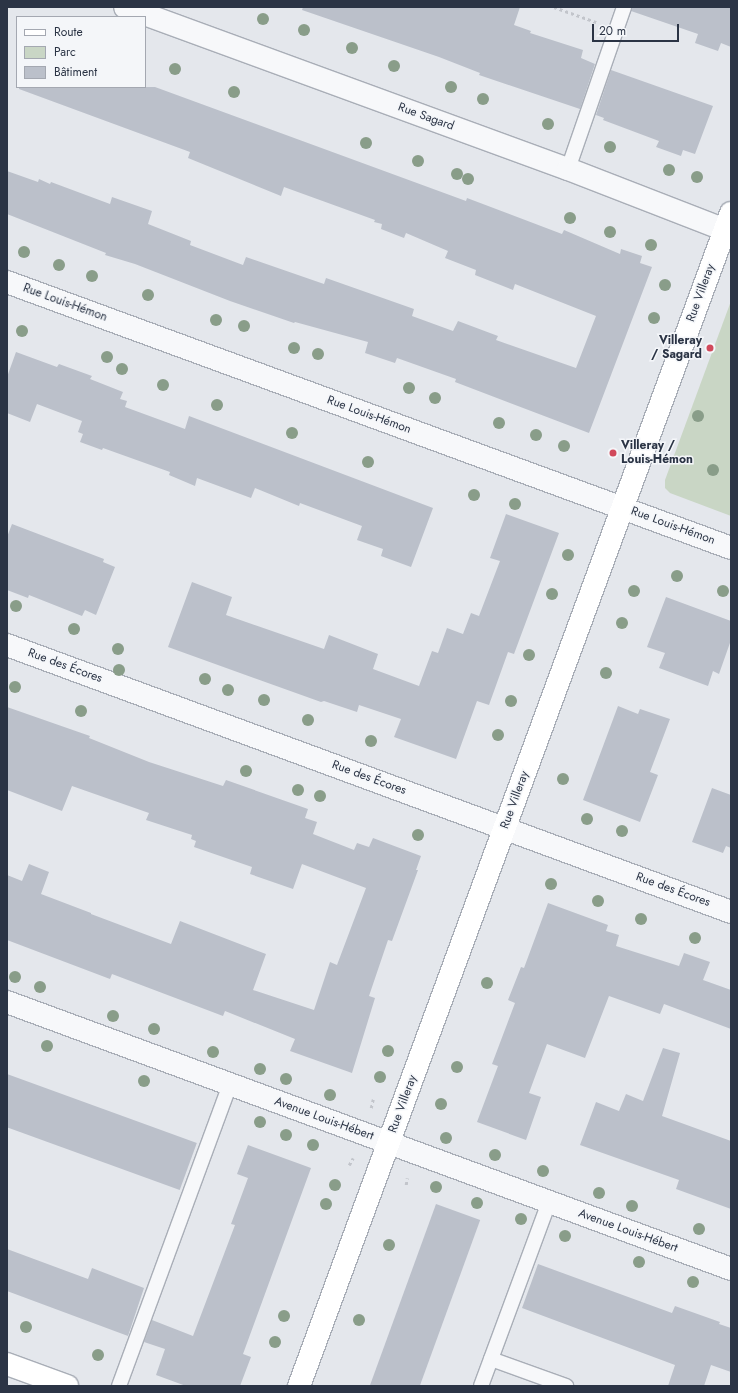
<!DOCTYPE html>
<html>
<head>
<meta charset="utf-8">
<style>
  body { margin:0 }
  #map { position:relative; width:738px; height:1393px; overflow:hidden; background:#e4e7ec; font-family:Jost,sans-serif }
  div>[style] { position:absolute }
  [style*='--x'] { left:calc(var(--x)*1px); top:calc(var(--y)*1px); width:calc(var(--w)*1px); rotate:calc(var(--a)*1deg) }
  .green>* { inset:0; background:#c9d6c5 }
  .building>* { inset:0; background:#bbc0ca; transform-origin:0 0 }
  .path>* { height:2.5px; margin-top:-1.25px; transform-origin:0; background:repeating-linear-gradient(90deg,#c2c5cb 0 3px,transparent 0 6px) }
  .roads { filter:drop-shadow(1px 0 #a9aeb7) drop-shadow(-1px 0 #a9aeb7) drop-shadow(0 1px #a9aeb7) drop-shadow(0 -1px #a9aeb7) }
  .lane>* { height:14px; margin:-7px; padding:0 7px; transform-origin:7px; border-radius:7px; background:#f7f8fa }
  .street>* { height:22px; margin:-11px; padding:0 11px; transform-origin:11px; border-radius:11px; background:#f7f8fa }
  .secondary>* { height:22px; margin:-11px; padding:0 11px; transform-origin:11px; border-radius:11px; background:#fff }
  .trees>* { width:12px; height:12px; margin:-6px; border-radius:50%; background:#899d89 }
  .dots>* { width:11px; height:11px; translate:-50% -50%; box-sizing:border-box; border:2px solid #f4f6f9; border-radius:50% }
  span { translate:-50% -50%; white-space:nowrap; text-align:center; line-height:1.15; -webkit-text-stroke:3px #f4f6f9; paint-order:stroke }
  .street-label { font-size:12px; color:#2b3445 }
  .poi-label { font-size:12px; color:#2b3445; font-weight:700 }
  .right { translate:-100% -50%; text-align:right }
  .left { translate:0 -50%; text-align:left }
  .frame { position:absolute; inset:0; border:8px solid #2b3445; pointer-events:none }
  .legend { position:absolute; left:16px; top:16px; width:130px; height:72px; box-sizing:border-box; background:#f4f6f9; border:1px solid #a4a8b1; margin:0; padding:5px 7px; list-style:none; font-size:12px; color:#2b3445 }
  .legend li { display:flex; align-items:center; gap:8px; height:20px }
  .legend b { width:20px; border:1px solid #a4a8b1 }
  .scale { position:absolute; left:592px; top:24px; width:87px; height:18px; box-sizing:border-box; border:2px solid #2b3445; border-top:0; padding-left:5px; font-size:12px; line-height:14px; white-space:nowrap; color:#2b3445; -webkit-text-stroke:3px #f4f6f9; paint-order:stroke }
</style>
</head>
<body>
<div id="map">
  <div class="green">
    <div style="clip-path:polygon(731px 301px,731px 516px,670px 493px,665px 488px,665px 480px)"></div>
  </div>
  <div class="building">
    <div style="clip-path:polygon(303px 7px,520px 7px,514px 25px,531px 31px,530px 33px,583px 50px,581px 58px,595px 64px,580px 109px,479px 75px,480px 73px,439px 57px,302px 10px)"></div>
    <div style="clip-path:polygon(632px 7px,731px 7px,731px 47px,721px 43px,718px 51px,695px 43px,698px 34px,631px 11px)"></div>
    <div style="clip-path:polygon(611px 70px,713px 106px,695px 154px,683px 150px,681px 156px,656px 147px,659px 141px,603px 120px,604px 118px,596px 115px)"></div>
    <div style="clip-path:polygon(19px 87px,155px 87px,466px 201px,467px 198px,562px 234px,564px 230px,620px 254px,621px 249px,642px 256px,640px 263px,652px 267px,589px 433px,455px 382px,456px 379px,397px 358px,395px 363px,365px 353px,368px 342px,295px 322px,294px 323px,230px 301px,135px 264px,105px 255px,106px 253px,7px 214px,7px 171px,38px 182px,39px 179px,50px 184px,51px 182px,110px 204px,112px 197px,152px 211px,148px 224px,191px 241px,190px 245px,243px 265px,246px 257px,324px 284px,326px 278px,414px 309px,412px 316px,453px 331px,458px 321px,498px 336px,496px 340px,576px 368px,596px 316px,515px 284px,513px 290px,475px 275px,476px 270px,445px 258px,448px 251px,406px 233px,404px 238px,381px 229px,382px 224px,374px 222px,375px 220px,284px 187px,281px 196px,188px 158px,190px 152px,19px 89px)"></div>
    <div style="clip-path:polygon(16px 352px,57px 367px,59px 364px,92px 376px,90px 379px,123px 392px,120px 399px,127px 401px,125px 407px,185px 429px,189px 416px,433px 508px,411px 567px,381px 556px,383px 549px,357px 540px,362px 526px,300px 503px,299px 506px,255px 488px,251px 498px,197px 478px,195px 486px,169px 475px,170px 472px,103px 448px,102px 450px,80px 442px,83px 434px,78px 432px,82px 421px,37px 404px,30px 422px,7px 413px,7px 377px)"></div>
    <div style="clip-path:polygon(506px 514px,559px 533px,514px 654px,508px 652px,489px 705px,477px 701px,456px 759px,394px 737px,401px 719px,359px 705px,357px 712px,324px 701px,321px 702px,168px 647px,192px 582px,232px 597px,226px 615px,324px 649px,329px 635px,378px 654px,373px 669px,419px 686px,432px 651px,438px 653px,447px 628px,463px 634px,471px 613px,479px 616px,500px 561px,490px 558px)"></div>
    <div style="clip-path:polygon(12px 524px,104px 559px,103px 562px,115px 567px,96px 615px,85px 610px,82px 616px,29px 595px,28px 598px,7px 590px,7px 537px)"></div>
    <div style="clip-path:polygon(666px 597px,731px 621px,731px 640px,719px 674px,713px 671px,708px 686px,659px 668px,665px 653px,647px 647px)"></div>
    <div style="clip-path:polygon(618px 706px,638px 714px,640px 709px,670px 719px,650px 772px,658px 775px,640px 822px,583px 800px)"></div>
    <div style="clip-path:polygon(7px 707px,90px 736px,89px 738px,149px 762px,223px 786px,226px 780px,308px 809px,305px 818px,317px 822px,313px 834px,354px 850px,357px 843px,369px 847px,373px 838px,421px 856px,416px 870px,418px 870px,392px 941px,388px 940px,369px 996px,375px 998px,352px 1073px,290px 1051px,295px 1039px,225px 1011px,223px 1016px,112px 974px,110px 979px,7px 940px,7px 875px,22px 881px,29px 864px,49px 872px,41px 894px,91px 913px,91px 914px,171px 944px,180px 921px,266px 954px,253px 990px,314px 1010px,330px 962px,337px 965px,366px 888px,302px 864px,293px 889px,250px 874px,252px 867px,194px 847px,196px 841px,191px 839px,192px 835px,146px 820px,149px 813px,72px 786px,62px 811px,7px 790px)"></div>
    <div style="clip-path:polygon(712px 788px,731px 795px,731px 848px,726px 846px,723px 853px,692px 842px)"></div>
    <div style="clip-path:polygon(548px 903px,608px 925px,606px 931px,619px 935px,616px 946px,679px 966px,684px 953px,710px 962px,703px 980px,731px 990px,731px 1029px,664px 1004px,660px 1014px,609px 996px,585px 1058px,547px 1044px,529px 1093px,541px 1097px,526px 1140px,477px 1122px,498px 1066px,492px 1064px,515px 1003px,508px 1000px,521px 967px,524px 968px)"></div>
    <div style="clip-path:polygon(663px 1048px,680px 1053px,662px 1116px,731px 1141px,731px 1209px,676px 1189px,679px 1180px,580px 1145px,596px 1102px,619px 1111px,626px 1094px,643px 1101px)"></div>
    <div style="left:7px;top:1074px;width:202px;height:50px;rotate:20deg"></div>
    <div style="clip-path:polygon(248px 1145px,311px 1168px,243px 1354px,251px 1357px,240px 1386px,186px 1386px,156px 1375px,165px 1349px,144px 1342px,152px 1320px,193px 1336px,235px 1225px,231px 1224px,248px 1178px,237px 1174px)"></div>
    <div style="left:436px;top:1204px;width:47px;height:194px;rotate:20deg"></div>
    <div style="clip-path:polygon(7px 1249px,88px 1279px,92px 1268px,144px 1288px,128px 1336px,7px 1291px)"></div>
    <div style="clip-path:polygon(538px 1264px,672px 1313px,675px 1306px,720px 1322px,719px 1324px,731px 1328px,731px 1372px,711px 1365px,704px 1386px,668px 1386px,675px 1365px,522px 1308px)"></div>
  </div>
  <div class="path">
    <div style="--x:554;--y:7;--w:45;--a:19.7"></div>
    <div style="--x:371;--y:1108;--w:9;--a:-77"></div>
    <div style="--x:349;--y:1165;--w:8;--a:-60"></div>
    <div style="--x:406;--y:1185;--w:7;--a:-82"></div>
  </div>
  <div class="roads">
    <div class="lane">
      <div style="--x:568;--y:169;--w:171;--a:-70.9"></div>
      <div style="--x:491;--y:1359;--w:80;--a:19.8"></div>
      <div style="--x:119;--y:1386;--w:321;--a:-69.8"></div>
      <div style="--x:481;--y:1386;--w:196;--a:-69.7"></div>
    </div>
    <div class="street">
      <div style="--x:125;--y:7;--w:472;--a:20.1"></div>
      <div style="--x:568;--y:169;--w:168;--a:21.2"></div>
      <div style="--x:7;--y:282;--w:771;--a:20.17"></div>
      <div style="--x:7;--y:645;--w:772;--a:20.24"></div>
      <div style="--x:7;--y:1002;--w:772;--a:20.24"></div>
    </div>
    <div class="secondary">
      <div style="--x:7;--y:1364;--w:64;--a:20.1"></div>
      <div style="--x:299;--y:1386;--w:1250;--a:-69.78"></div>
    </div>
  </div>
  <div class="trees">
    <div style="left:263px;top:19px"></div>
    <div style="left:304px;top:30px"></div>
    <div style="left:352px;top:48px"></div>
    <div style="left:394px;top:66px"></div>
    <div style="left:175px;top:69px"></div>
    <div style="left:451px;top:87px"></div>
    <div style="left:234px;top:92px"></div>
    <div style="left:483px;top:99px"></div>
    <div style="left:548px;top:124px"></div>
    <div style="left:366px;top:143px"></div>
    <div style="left:610px;top:147px"></div>
    <div style="left:418px;top:161px"></div>
    <div style="left:669px;top:170px"></div>
    <div style="left:457px;top:174px"></div>
    <div style="left:697px;top:177px"></div>
    <div style="left:468px;top:179px"></div>
    <div style="left:570px;top:218px"></div>
    <div style="left:610px;top:232px"></div>
    <div style="left:651px;top:245px"></div>
    <div style="left:24px;top:252px"></div>
    <div style="left:59px;top:265px"></div>
    <div style="left:92px;top:276px"></div>
    <div style="left:665px;top:285px"></div>
    <div style="left:148px;top:295px"></div>
    <div style="left:654px;top:318px"></div>
    <div style="left:216px;top:320px"></div>
    <div style="left:244px;top:326px"></div>
    <div style="left:22px;top:331px"></div>
    <div style="left:294px;top:348px"></div>
    <div style="left:318px;top:354px"></div>
    <div style="left:107px;top:357px"></div>
    <div style="left:122px;top:369px"></div>
    <div style="left:163px;top:385px"></div>
    <div style="left:409px;top:388px"></div>
    <div style="left:435px;top:398px"></div>
    <div style="left:217px;top:405px"></div>
    <div style="left:698px;top:416px"></div>
    <div style="left:499px;top:423px"></div>
    <div style="left:292px;top:433px"></div>
    <div style="left:536px;top:435px"></div>
    <div style="left:564px;top:446px"></div>
    <div style="left:368px;top:462px"></div>
    <div style="left:713px;top:470px"></div>
    <div style="left:474px;top:495px"></div>
    <div style="left:515px;top:504px"></div>
    <div style="left:568px;top:555px"></div>
    <div style="left:677px;top:576px"></div>
    <div style="left:634px;top:591px"></div>
    <div style="left:723px;top:591px"></div>
    <div style="left:552px;top:594px"></div>
    <div style="left:16px;top:606px"></div>
    <div style="left:622px;top:623px"></div>
    <div style="left:74px;top:629px"></div>
    <div style="left:118px;top:649px"></div>
    <div style="left:529px;top:655px"></div>
    <div style="left:119px;top:670px"></div>
    <div style="left:606px;top:673px"></div>
    <div style="left:205px;top:679px"></div>
    <div style="left:15px;top:687px"></div>
    <div style="left:228px;top:690px"></div>
    <div style="left:264px;top:700px"></div>
    <div style="left:511px;top:701px"></div>
    <div style="left:81px;top:711px"></div>
    <div style="left:308px;top:720px"></div>
    <div style="left:498px;top:735px"></div>
    <div style="left:371px;top:741px"></div>
    <div style="left:246px;top:771px"></div>
    <div style="left:563px;top:779px"></div>
    <div style="left:298px;top:790px"></div>
    <div style="left:320px;top:796px"></div>
    <div style="left:587px;top:819px"></div>
    <div style="left:622px;top:831px"></div>
    <div style="left:418px;top:835px"></div>
    <div style="left:551px;top:884px"></div>
    <div style="left:598px;top:901px"></div>
    <div style="left:641px;top:919px"></div>
    <div style="left:695px;top:938px"></div>
    <div style="left:15px;top:977px"></div>
    <div style="left:487px;top:983px"></div>
    <div style="left:40px;top:987px"></div>
    <div style="left:113px;top:1016px"></div>
    <div style="left:154px;top:1029px"></div>
    <div style="left:47px;top:1046px"></div>
    <div style="left:388px;top:1051px"></div>
    <div style="left:213px;top:1052px"></div>
    <div style="left:457px;top:1067px"></div>
    <div style="left:260px;top:1069px"></div>
    <div style="left:380px;top:1077px"></div>
    <div style="left:286px;top:1079px"></div>
    <div style="left:144px;top:1081px"></div>
    <div style="left:330px;top:1095px"></div>
    <div style="left:441px;top:1104px"></div>
    <div style="left:260px;top:1122px"></div>
    <div style="left:286px;top:1135px"></div>
    <div style="left:446px;top:1138px"></div>
    <div style="left:313px;top:1145px"></div>
    <div style="left:495px;top:1155px"></div>
    <div style="left:543px;top:1171px"></div>
    <div style="left:335px;top:1185px"></div>
    <div style="left:436px;top:1187px"></div>
    <div style="left:599px;top:1193px"></div>
    <div style="left:477px;top:1203px"></div>
    <div style="left:326px;top:1204px"></div>
    <div style="left:632px;top:1206px"></div>
    <div style="left:521px;top:1219px"></div>
    <div style="left:699px;top:1229px"></div>
    <div style="left:565px;top:1236px"></div>
    <div style="left:389px;top:1245px"></div>
    <div style="left:639px;top:1262px"></div>
    <div style="left:693px;top:1282px"></div>
    <div style="left:284px;top:1316px"></div>
    <div style="left:359px;top:1320px"></div>
    <div style="left:26px;top:1327px"></div>
    <div style="left:275px;top:1342px"></div>
    <div style="left:98px;top:1355px"></div>
  </div>
  <div class="dots">
    <div style="left:710px;top:348px;background:#d1495b"></div>
    <div style="left:613px;top:453px;background:#d1495b"></div>
  </div>
  <div class="street-label">
    <span style="left:426px;top:117px;rotate:20deg">Rue Sagard</span>
    <span style="left:701px;top:293px;rotate:-70deg">Rue Villeray</span>
    <span style="left:65px;top:303px;rotate:20deg">Rue Louis-Hémon</span>
    <span style="left:369px;top:415px;rotate:20deg">Rue Louis-Hémon</span>
    <span style="left:673px;top:526px;rotate:20deg">Rue Louis-Hémon</span>
    <span style="left:65px;top:666px;rotate:20deg">Rue des Écores</span>
    <span style="left:369px;top:778px;rotate:20deg">Rue des Écores</span>
    <span style="left:515px;top:800px;rotate:-70deg">Rue Villeray</span>
    <span style="left:673px;top:890px;rotate:20deg">Rue des Écores</span>
    <span style="left:403px;top:1104px;rotate:-70deg">Rue Villeray</span>
    <span style="left:324px;top:1119px;rotate:20deg">Avenue Louis-Hébert</span>
    <span style="left:628px;top:1231px;rotate:20deg">Avenue Louis-Hébert</span>
  </div>
  <div class="poi-label">
    <span class="right" style="left:702px;top:348px">Villeray<br>/ Sagard</span>
    <span class="left" style="left:621px;top:453px">Villeray /<br>Louis-Hémon</span>
  </div>
  <div class="frame"></div>
  <ul class="legend">
  <li><b style="height:5px;background:#fff"></b>Route</li>
  <li><b style="height:11px;background:#c9d6c5"></b>Parc</li>
  <li><b style="height:11px;background:#bbc0ca"></b>Bâtiment</li>
  </ul>
  <div class="scale">20 m</div>
</div>
</body>
</html>
